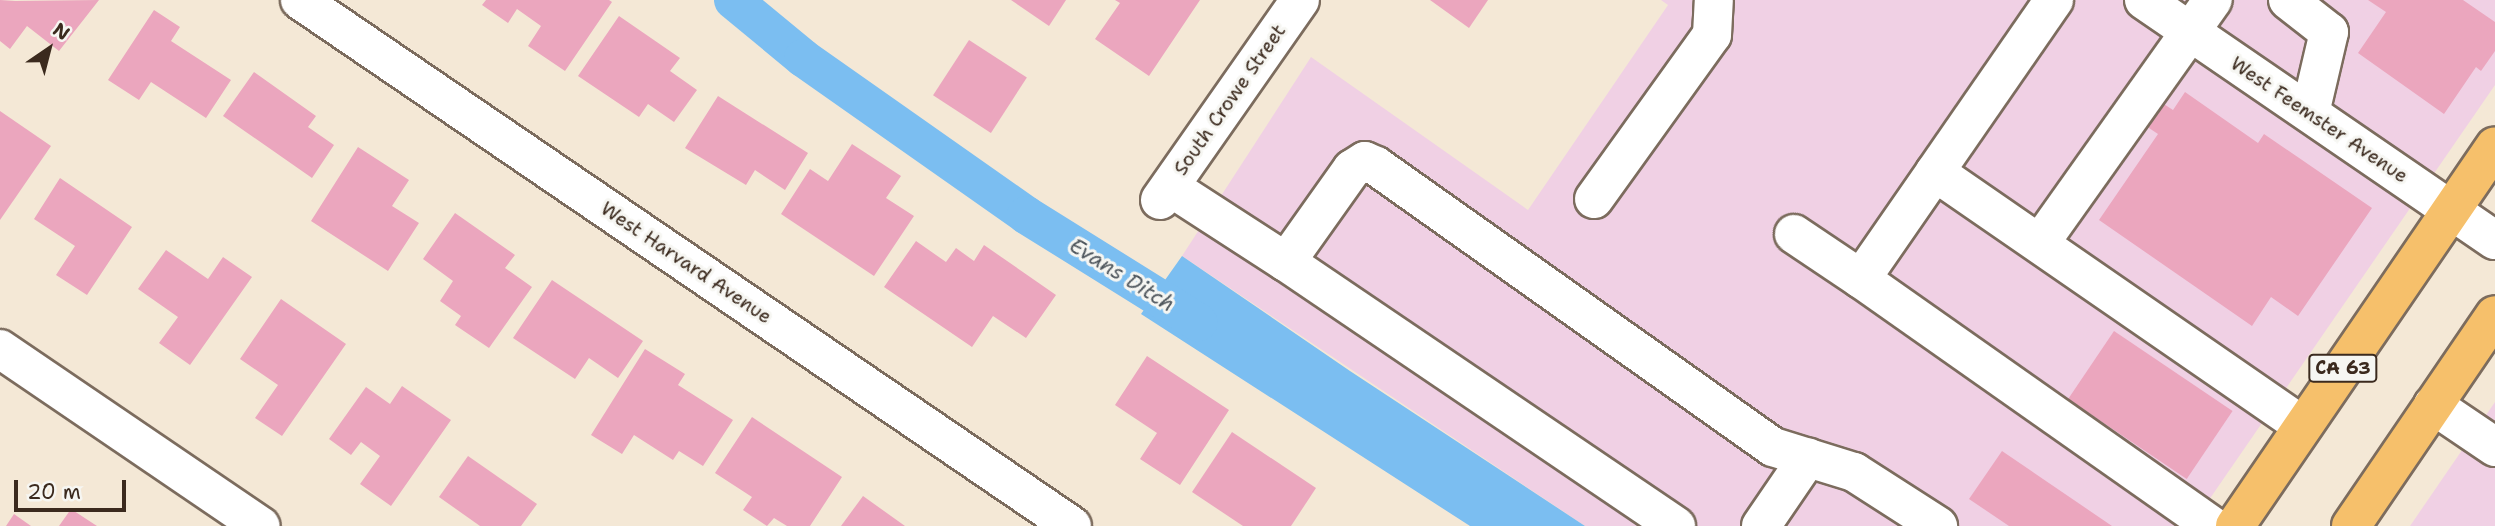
<!DOCTYPE html>
<html>
<head>
<meta charset="utf-8">
<style>
  body { margin:0 }
  #map { position:relative; width:2495px; height:526px; overflow:hidden; background:#f4e8d6; font-family:"Shantell Sans",sans-serif }
  div>[style] { position:absolute }
  [style*='--x'] { left:calc(var(--x)*1px); top:calc(var(--y)*1px); width:calc(var(--w)*1px); rotate:calc(var(--a)*1deg) }
  .built>* { inset:0; background:#f0d0e4 }
  .water>* { inset:0; background:#7bbef1 }
  .canal>* { height:38px; margin:-19px; padding:0 19px; transform-origin:19px; border-radius:19px; background:#7bbef1 }
  .building>* { inset:0; background:#eba6be; transform-origin:0 0 }
  .roads { filter:drop-shadow(2px 0 #7c6c5e) drop-shadow(-2px 0 #7c6c5e) drop-shadow(0 2px #7c6c5e) drop-shadow(0 -2px #7c6c5e) }
  .minor>* { height:38px; margin:-19px; padding:0 19px; transform-origin:19px; border-radius:19px; background:#fff }
  .major>* { height:38px; margin:-19px; padding:0 19px; transform-origin:19px; border-radius:19px; background:#f6c06b }
  span { translate:-50% -50%; white-space:nowrap; text-align:center; line-height:1.15; -webkit-text-stroke:6px #f6f6f2; paint-order:stroke }
  .shield-label span { padding:2px 5px; background:#f6f6f2; border:2px solid; border-radius:5px; -webkit-text-stroke-width:0 }
  .shield-label { font-size:18px; color:#3b2a1e; font-weight:700 }
  .street-label { font-size:19px; color:#3b2a1e }
  .water-label { font-size:21px; color:#4e565d; font-style:italic }
  .north { position:absolute; left:14px; top:14px; width:70px; height:70px; -webkit-text-stroke:5px #f6f6f2; paint-order:stroke; rotate:35deg; font-size:19px; font-weight:700; line-height:28px; text-align:center; color:#3b2a1e }
  .north::after { content:''; display:block; margin:auto; width:24px; height:32px; background:#3b2a1e; clip-path:polygon(50% 0,100% 100%,50% 72%,0 100%) }
  .scale { position:absolute; left:14px; top:480px; width:112px; height:32px; box-sizing:border-box; border:4px solid #3b2a1e; border-top:0; padding-left:9px; font-size:21px; line-height:24px; white-space:nowrap; color:#3b2a1e; -webkit-text-stroke:5px #f6f6f2; paint-order:stroke }
</style>
</head>
<body>
<div id="map">
  <div class="built">
    <div style="clip-path:polygon(1661px 0,2495px 0,2495px 85px,2191px 526px,1585px 526px,1182px 256px,1311px 57px,1528px 210px,1668px 5px)"></div>
    <div style="clip-path:polygon(2495px 402px,2495px 526px,2410px 526px)"></div>
  </div>
  <div class="water">
    <div style="clip-path:polygon(1182px 256px,1350px 371px,1585px 526px,1470px 526px,1141px 314px)"></div>
  </div>
  <div class="canal">
    <div style="--x:733;--y:0;--w:91;--a:39.6"></div>
    <div style="--x:803;--y:58;--w:273;--a:35.1"></div>
    <div style="--x:1026;--y:215;--w:203;--a:31.9"></div>
  </div>
  <div class="building">
    <div style="clip-path:polygon(0 0,15px 1px,99px 0,59px 51px,27px 26px,10px 49px,0 41px)"></div>
    <div style="clip-path:polygon(486px 0,609px 0,612px 2px,565px 71px,528px 46px,541px 26px,517px 9px,508px 23px,482px 5px)"></div>
    <div style="clip-path:polygon(1011px 0,1066px 0,1049px 26px)"></div>
    <div style="clip-path:polygon(1115px 0,1200px 0,1149px 76px,1095px 39px,1120px 3px)"></div>
    <div style="clip-path:polygon(1430px 0,1488px 0,1469px 28px)"></div>
    <div style="clip-path:polygon(2368px 0,2463px 0,2495px 22px,2495px 51px,2481px 71px,2476px 67px,2444px 114px,2358px 53px,2386px 12px)"></div>
    <div style="clip-path:polygon(154px 10px,180px 27px,171px 41px,231px 80px,206px 118px,151px 82px,139px 100px,108px 80px)"></div>
    <div style="clip-path:polygon(619px 16px,680px 58px,670px 71px,697px 90px,674px 122px,648px 104px,639px 117px,578px 76px)"></div>
    <div style="left:969px;top:40px;width:69px;height:66px;rotate:33deg"></div>
    <div style="clip-path:polygon(254px 72px,316px 116px,308px 127px,334px 145px,312px 178px,223px 116px)"></div>
    <div style="clip-path:polygon(2185px 92px,2258px 143px,2264px 134px,2372px 208px,2298px 316px,2271px 297px,2252px 326px,2099px 220px,2158px 134px,2140px 122px,2156px 99px,2173px 110px)"></div>
    <div style="clip-path:polygon(718px 96px,808px 153px,785px 190px,755px 170px,746px 185px,685px 148px)"></div>
    <div style="clip-path:polygon(0 111px,51px 146px,0 220px)"></div>
    <div style="clip-path:polygon(852px 144px,901px 176px,886px 198px,914px 216px,874px 276px,781px 214px,810px 169px,828px 181px)"></div>
    <div style="clip-path:polygon(358px 147px,409px 180px,392px 206px,419px 223px,388px 271px,311px 221px)"></div>
    <div style="clip-path:polygon(60px 178px,132px 227px,87px 295px,56px 275px,75px 246px,34px 219px)"></div>
    <div style="clip-path:polygon(455px 213px,515px 255px,505px 268px,532px 287px,489px 348px,455px 325px,461px 316px,440px 301px,453px 281px,423px 259px)"></div>
    <div style="clip-path:polygon(916px 241px,946px 262px,956px 248px,974px 261px,984px 245px,1056px 295px,1026px 338px,993px 316px,972px 347px,884px 287px)"></div>
    <div style="clip-path:polygon(166px 250px,208px 279px,223px 257px,252px 277px,190px 365px,159px 343px,178px 317px,138px 289px)"></div>
    <div style="clip-path:polygon(552px 280px,643px 341px,618px 378px,589px 358px,575px 379px,513px 338px)"></div>
    <div style="clip-path:polygon(281px 299px,346px 344px,282px 436px,255px 418px,278px 385px,240px 359px)"></div>
    <div style="left:2114px;top:331px;width:143px;height:82px;rotate:34deg"></div>
    <div style="clip-path:polygon(645px 349px,685px 374px,678px 385px,733px 420px,703px 466px,679px 451px,673px 460px,634px 435px,622px 454px,591px 435px)"></div>
    <div style="clip-path:polygon(1147px 356px,1229px 410px,1180px 485px,1140px 459px,1157px 433px,1115px 405px)"></div>
    <div style="clip-path:polygon(402px 386px,451px 420px,391px 506px,360px 484px,380px 456px,361px 442px,351px 455px,329px 439px,366px 387px,390px 404px)"></div>
    <div style="clip-path:polygon(752px 417px,842px 477px,810px 526px,787px 526px,774px 518px,767px 526px,743px 510px,752px 497px,715px 473px)"></div>
    <div style="clip-path:polygon(1232px 432px,1316px 488px,1291px 526px,1243px 526px,1192px 492px)"></div>
    <div style="clip-path:polygon(2002px 451px,2112px 526px,2009px 526px,1969px 499px)"></div>
    <div style="clip-path:polygon(468px 456px,537px 504px,521px 526px,480px 526px,439px 497px)"></div>
    <div style="clip-path:polygon(863px 496px,905px 526px,841px 526px)"></div>
    <div style="clip-path:polygon(71px 509px,97px 526px,59px 526px)"></div>
    <div style="clip-path:polygon(14px 514px,31px 526px,6px 526px)"></div>
  </div>
  <div class="roads">
    <div class="minor">
      <div style="--x:300;--y:0;--w:934;--a:34.27"></div>
      <div style="--x:2054;--y:0;--w:209;--a:124.7"></div>
      <div style="--x:1935;--y:172;--w:447;--a:34.6"></div>
      <div style="--x:2144;--y:0;--w:425;--a:34.4"></div>
      <div style="--x:2288;--y:0;--w:52;--a:38"></div>
      <div style="--x:2329;--y:32;--w:83;--a:103.2"></div>
      <div style="--x:1935;--y:172;--w:130;--a:124.7"></div>
      <div style="--x:1861;--y:279;--w:430;--a:35.1"></div>
      <div style="--x:1170;--y:187;--w:138;--a:32.9"></div>
      <div style="--x:1594;--y:199;--w:202;--a:-54.3"></div>
      <div style="--x:1712;--y:35;--w:35;--a:-87"></div>
      <div style="--x:1160;--y:200;--w:244;--a:-55"></div>
      <div style="--x:1794;--y:234;--w:81;--a:33.9"></div>
      <div style="--x:2040;--y:243;--w:298;--a:-54.6"></div>
      <div style="--x:0;--y:349;--w:315;--a:34.2"></div>
      <div style="--x:2433;--y:405;--w:75;--a:34.1"></div>
      <div style="--x:1676;--y:526;--w:471;--a:-145.9"></div>
      <div style="--x:1286;--y:262;--w:114;--a:-54.6"></div>
      <div style="--x:1352;--y:169;--w:15;--a:-32"></div>
      <div style="--x:1365;--y:161;--w:12;--a:24"></div>
      <div style="--x:1376;--y:166;--w:486;--a:35.3"></div>
      <div style="--x:1773;--y:447;--w:85;--a:17.2"></div>
      <div style="--x:1854;--y:472;--w:100;--a:32.7"></div>
      <div style="--x:1761;--y:526;--w:83;--a:-55.7"></div>
    </div>
    <div class="major">
      <div style="--x:2235;--y:526;--w:460;--a:-55.6"></div>
      <div style="--x:2351;--y:526;--w:255;--a:-55.7"></div>
    </div>
  </div>
  <div class="shield-label">
    <span style="left:2343px;top:368px">CA 63</span>
  </div>
  <div class="street-label">
    <span style="left:1230px;top:100px;rotate:-55deg">South Crowe Street</span>
    <span style="left:2319px;top:120px;rotate:34deg">West Feemster Avenue</span>
    <span style="left:686px;top:263px;rotate:34deg">West Harvard Avenue</span>
  </div>
  <div class="water-label">
    <span style="left:1122px;top:275px;rotate:32deg">Evans Ditch</span>
  </div>
  <div class="north">N</div>
  <div class="scale">20 m</div>
</div>
</body>
</html>
